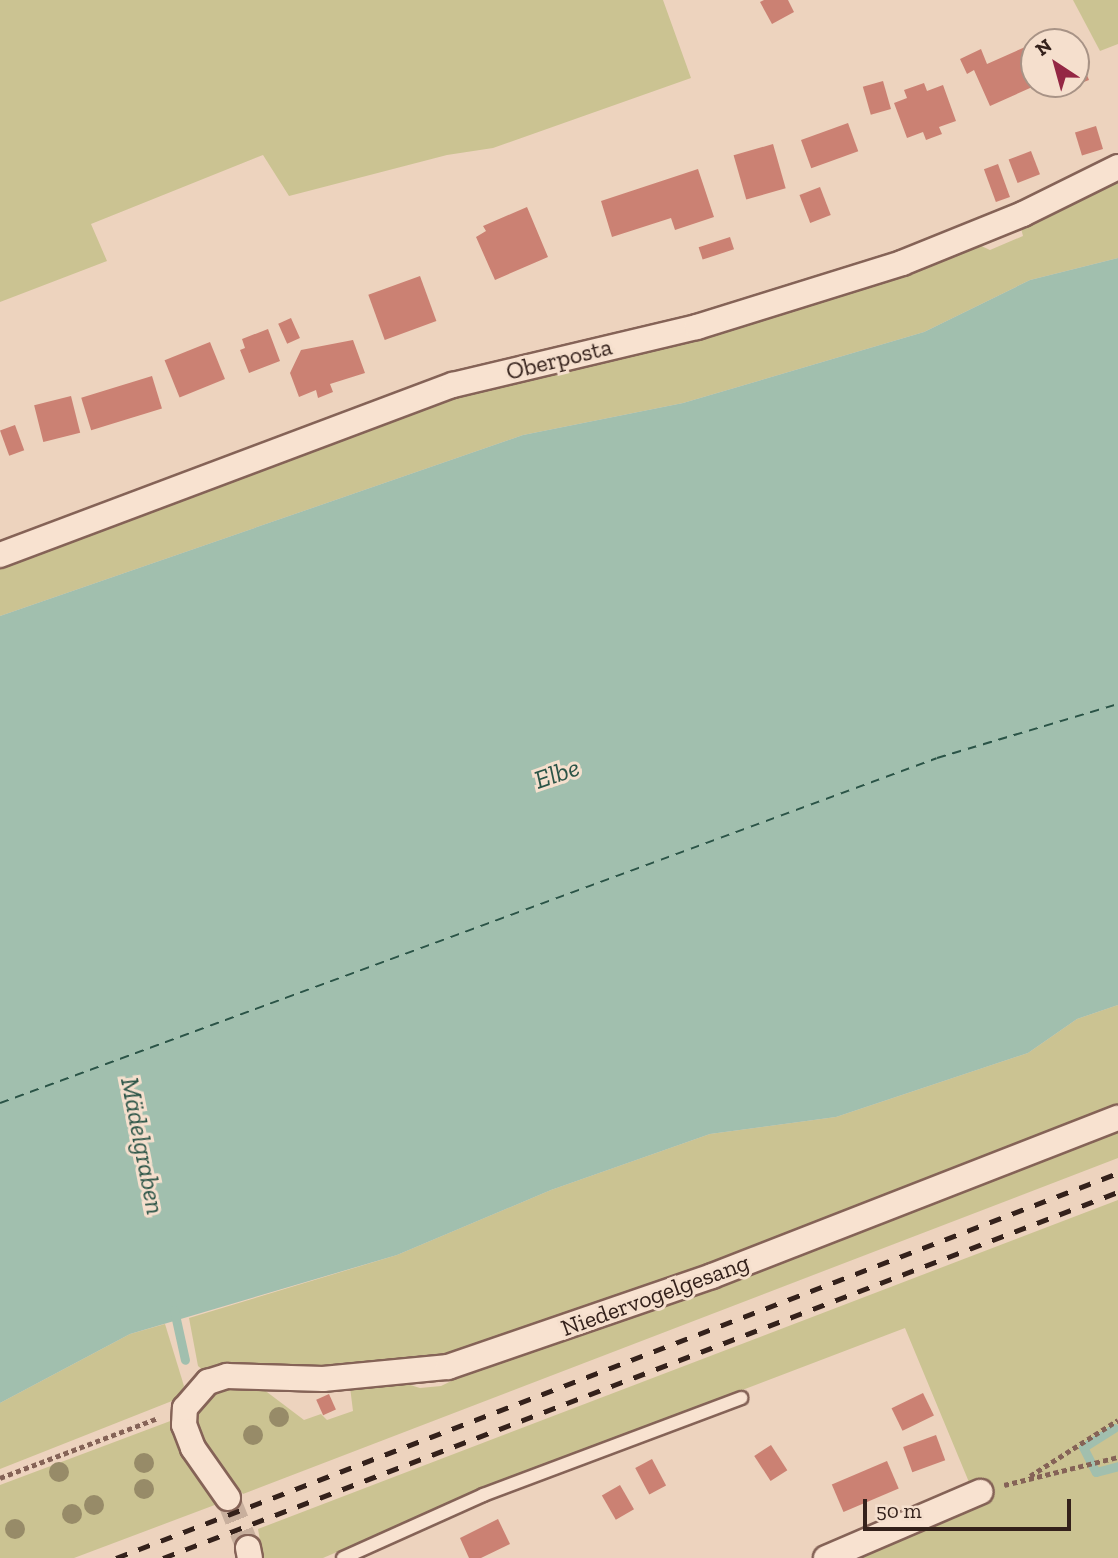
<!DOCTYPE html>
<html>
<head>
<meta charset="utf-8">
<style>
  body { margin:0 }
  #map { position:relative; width:1118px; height:1558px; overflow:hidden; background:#edd3be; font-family:"Zilla Slab",serif }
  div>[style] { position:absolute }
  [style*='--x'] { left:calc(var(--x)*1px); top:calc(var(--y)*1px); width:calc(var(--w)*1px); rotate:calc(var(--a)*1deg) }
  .green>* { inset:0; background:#cbc392 }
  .water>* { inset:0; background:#a1bfae }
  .stream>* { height:9px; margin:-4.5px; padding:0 4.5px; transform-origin:4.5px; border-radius:4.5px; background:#a1bfae }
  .ferry>* { height:2px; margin-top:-1px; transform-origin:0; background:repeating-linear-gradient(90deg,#2b5447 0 9px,transparent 0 16px) }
  .building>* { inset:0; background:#cb8173; transform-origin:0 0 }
  .street-tunnel>* { height:24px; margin-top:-12px; transform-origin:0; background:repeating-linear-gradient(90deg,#c8af9d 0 24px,transparent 0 36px) }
  .path>* { height:4.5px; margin-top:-2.25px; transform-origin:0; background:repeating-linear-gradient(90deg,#856357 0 5px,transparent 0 8.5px) }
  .roads { filter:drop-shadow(2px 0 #856357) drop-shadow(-2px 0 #856357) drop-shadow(0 2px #856357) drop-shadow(0 -2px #856357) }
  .lane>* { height:12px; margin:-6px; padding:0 6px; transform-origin:6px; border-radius:6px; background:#f8e2d0 }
  .street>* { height:24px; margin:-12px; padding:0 12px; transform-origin:12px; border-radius:12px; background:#f8e2d0 }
  .rail>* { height:5px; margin-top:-2.5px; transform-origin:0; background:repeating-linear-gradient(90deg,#34211b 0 12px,transparent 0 24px) }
  .trees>* { width:20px; height:20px; margin:-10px; border-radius:50%; background:#978b68 }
  span { translate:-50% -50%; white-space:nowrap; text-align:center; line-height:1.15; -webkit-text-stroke:6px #f5dfcd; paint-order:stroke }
  .street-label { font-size:24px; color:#34211b }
  .water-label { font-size:26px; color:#2b5447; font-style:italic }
  .north { position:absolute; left:1020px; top:28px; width:70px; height:70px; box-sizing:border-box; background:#f5dfcd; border:2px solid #a89386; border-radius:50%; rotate:324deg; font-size:19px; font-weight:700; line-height:28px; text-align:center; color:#34211b }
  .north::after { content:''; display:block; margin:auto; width:24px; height:32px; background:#942744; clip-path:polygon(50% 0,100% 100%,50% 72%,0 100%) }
  .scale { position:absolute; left:863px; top:1499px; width:208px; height:32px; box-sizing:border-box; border:4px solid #34211b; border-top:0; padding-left:9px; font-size:21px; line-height:24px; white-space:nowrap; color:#34211b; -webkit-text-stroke:5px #f5dfcd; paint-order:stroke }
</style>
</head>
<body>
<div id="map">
  <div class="green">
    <div style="clip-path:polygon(0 0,663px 0,691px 78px,493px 148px,447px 155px,289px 196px,263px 155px,91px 224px,107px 261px,0 302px)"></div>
    <div style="clip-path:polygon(1073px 0,1118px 0,1118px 44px,1100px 51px)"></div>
    <div style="clip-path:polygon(1118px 178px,1118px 258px,1030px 280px,924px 332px,683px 403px,523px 435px,0 616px,0 566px,448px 398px,977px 244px,990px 250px,1023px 236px,1020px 224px)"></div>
    <div style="clip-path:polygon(1118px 1005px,1118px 1108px,707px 1266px,445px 1354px,372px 1367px,224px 1364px,204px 1371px,198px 1366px,189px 1318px,397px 1255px,551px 1190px,710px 1134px,836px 1117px,1028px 1053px,1077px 1019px)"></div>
    <div style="clip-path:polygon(1118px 1128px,1118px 1158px,243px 1494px,199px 1441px,195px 1419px,205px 1401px,220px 1390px,259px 1386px,304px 1420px,321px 1414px,327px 1420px,353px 1411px,350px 1387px,397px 1381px,420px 1388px,441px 1386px,495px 1360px)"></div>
    <div style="clip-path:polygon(1118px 1200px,1118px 1558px,844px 1558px,976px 1499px,905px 1328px,478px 1491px,323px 1558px,263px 1558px,258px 1529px)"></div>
    <div style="clip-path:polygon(165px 1324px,184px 1386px,177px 1399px,0 1469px,0 1403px,130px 1334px)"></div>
    <div style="clip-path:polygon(173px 1420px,187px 1463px,220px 1503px,74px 1558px,0 1558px,0 1485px)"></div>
  </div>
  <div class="water">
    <div style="clip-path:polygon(1118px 258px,1118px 1005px,1077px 1019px,1028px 1053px,836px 1117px,710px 1134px,551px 1190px,397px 1255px,130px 1334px,0 1403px,0 616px,523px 435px,683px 403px,924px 332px,1030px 280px)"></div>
  </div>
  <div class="stream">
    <div style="--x:174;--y:1310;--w:51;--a:77.6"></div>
    <div style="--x:1114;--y:1428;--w:36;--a:148"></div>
    <div style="--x:1083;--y:1447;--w:28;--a:63"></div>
    <div style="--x:1096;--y:1472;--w:23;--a:-15"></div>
  </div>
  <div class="ferry">
    <div style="--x:0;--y:1103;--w:998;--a:-20.21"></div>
    <div style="--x:937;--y:758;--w:189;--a:-16.6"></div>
  </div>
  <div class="building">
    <div style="clip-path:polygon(764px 0,788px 0,794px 12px,772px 24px,760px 2px)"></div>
    <div style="clip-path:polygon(1032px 44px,1034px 84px,1039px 84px,990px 106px,974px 70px,967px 74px,960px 59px,981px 49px,987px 64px)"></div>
    <div style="clip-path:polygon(1076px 48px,1089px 80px,1076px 85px)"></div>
    <div style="left:883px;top:81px;width:29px;height:21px;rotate:74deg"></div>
    <div style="clip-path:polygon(924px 83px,927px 91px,943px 85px,956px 121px,939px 127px,942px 134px,926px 140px,923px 132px,907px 138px,894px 103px,907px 98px,904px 90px)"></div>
    <div style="left:848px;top:123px;width:30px;height:50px;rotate:70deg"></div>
    <div style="left:1096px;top:126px;width:24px;height:22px;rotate:73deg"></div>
    <div style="left:773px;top:144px;width:46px;height:41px;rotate:74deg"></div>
    <div style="left:1031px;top:151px;width:25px;height:24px;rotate:69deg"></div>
    <div style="left:998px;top:164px;width:35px;height:15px;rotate:70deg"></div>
    <div style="clip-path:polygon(698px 169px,714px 217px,675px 230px,671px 218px,612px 237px,601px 201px)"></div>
    <div style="left:820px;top:187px;width:30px;height:22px;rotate:69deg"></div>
    <div style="clip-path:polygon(527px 207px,548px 257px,495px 280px,476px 237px,486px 231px,483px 226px)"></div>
    <div style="left:730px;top:237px;width:13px;height:33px;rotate:72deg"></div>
    <div style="left:420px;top:276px;width:48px;height:55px;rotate:70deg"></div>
    <div style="left:291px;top:318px;width:22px;height:14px;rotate:66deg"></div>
    <div style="clip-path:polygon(268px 329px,280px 361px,249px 373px,240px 350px,245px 348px,242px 339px)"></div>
    <div style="clip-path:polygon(353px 340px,365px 373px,330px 384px,333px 392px,318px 398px,316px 390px,299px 397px,290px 373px,301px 350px)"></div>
    <div style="left:210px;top:342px;width:40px;height:49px;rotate:68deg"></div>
    <div style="left:152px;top:376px;width:34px;height:74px;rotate:73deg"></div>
    <div style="left:71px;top:396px;width:38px;height:38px;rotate:76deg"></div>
    <div style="left:15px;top:425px;width:27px;height:16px;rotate:70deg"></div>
    <div style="left:923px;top:1393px;width:25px;height:35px;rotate:64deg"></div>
    <div style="left:329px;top:1394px;width:17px;height:14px;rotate:66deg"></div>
    <div style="left:936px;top:1435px;width:27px;height:35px;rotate:70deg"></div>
    <div style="left:771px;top:1445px;width:30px;height:20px;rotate:57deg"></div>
    <div style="left:652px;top:1459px;width:30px;height:19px;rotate:62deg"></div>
    <div style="left:887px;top:1461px;width:30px;height:60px;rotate:67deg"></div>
    <div style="left:620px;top:1485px;width:28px;height:21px;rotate:60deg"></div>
    <div style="clip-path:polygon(498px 1519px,510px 1544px,481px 1558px,469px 1558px,460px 1538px)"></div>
  </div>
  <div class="street-tunnel">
    <div style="--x:228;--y:1498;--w:54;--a:68.2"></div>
  </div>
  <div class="path">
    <div style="--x:1030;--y:1476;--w:104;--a:-32.5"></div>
    <div style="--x:0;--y:1478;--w:169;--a:-20.8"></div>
    <div style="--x:1004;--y:1485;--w:117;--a:-13.8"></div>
  </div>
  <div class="roads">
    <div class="lane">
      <div style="--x:343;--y:1558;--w:154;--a:-24.2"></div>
      <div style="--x:483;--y:1495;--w:276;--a:-20.6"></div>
    </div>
    <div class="street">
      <div style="--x:0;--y:555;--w:484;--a:-20.6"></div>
      <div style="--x:453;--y:385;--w:251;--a:-13.4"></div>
      <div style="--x:697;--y:327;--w:215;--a:-17.3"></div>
      <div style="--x:902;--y:263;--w:131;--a:-22"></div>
      <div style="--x:1023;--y:214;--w:106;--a:-26.3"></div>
      <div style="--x:228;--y:1498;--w:61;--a:-125"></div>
      <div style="--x:193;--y:1448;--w:25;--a:-111"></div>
      <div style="--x:184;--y:1425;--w:17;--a:-87"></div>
      <div style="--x:185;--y:1408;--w:35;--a:-49"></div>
      <div style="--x:208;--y:1382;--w:20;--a:-18"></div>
      <div style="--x:227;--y:1376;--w:96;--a:1.8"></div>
      <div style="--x:323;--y:1379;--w:126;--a:-5.5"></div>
      <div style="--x:448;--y:1367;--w:279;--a:-19"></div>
      <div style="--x:712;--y:1276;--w:436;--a:-21.3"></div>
      <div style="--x:248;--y:1548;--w:10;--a:79"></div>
      <div style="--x:826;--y:1558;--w:168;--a:-23.2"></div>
    </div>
  </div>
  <div class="rail">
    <div style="--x:116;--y:1558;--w:1073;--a:-21.02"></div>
    <div style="--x:163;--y:1558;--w:1023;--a:-20.97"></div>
  </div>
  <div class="trees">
    <div style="left:279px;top:1417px"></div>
    <div style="left:253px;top:1435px"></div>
    <div style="left:144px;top:1463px"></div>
    <div style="left:59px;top:1472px"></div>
    <div style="left:144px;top:1489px"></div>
    <div style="left:94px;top:1505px"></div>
    <div style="left:72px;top:1514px"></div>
    <div style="left:15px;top:1529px"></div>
  </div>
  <div class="street-label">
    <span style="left:559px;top:359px;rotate:-14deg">Oberposta</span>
    <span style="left:655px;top:1295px;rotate:-20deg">Niedervogelgesang</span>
  </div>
  <div class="water-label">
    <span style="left:557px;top:774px;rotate:-19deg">Elbe</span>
    <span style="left:142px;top:1146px;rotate:79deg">Mädelgraben</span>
  </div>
  <div class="north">N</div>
  <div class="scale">50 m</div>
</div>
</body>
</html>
